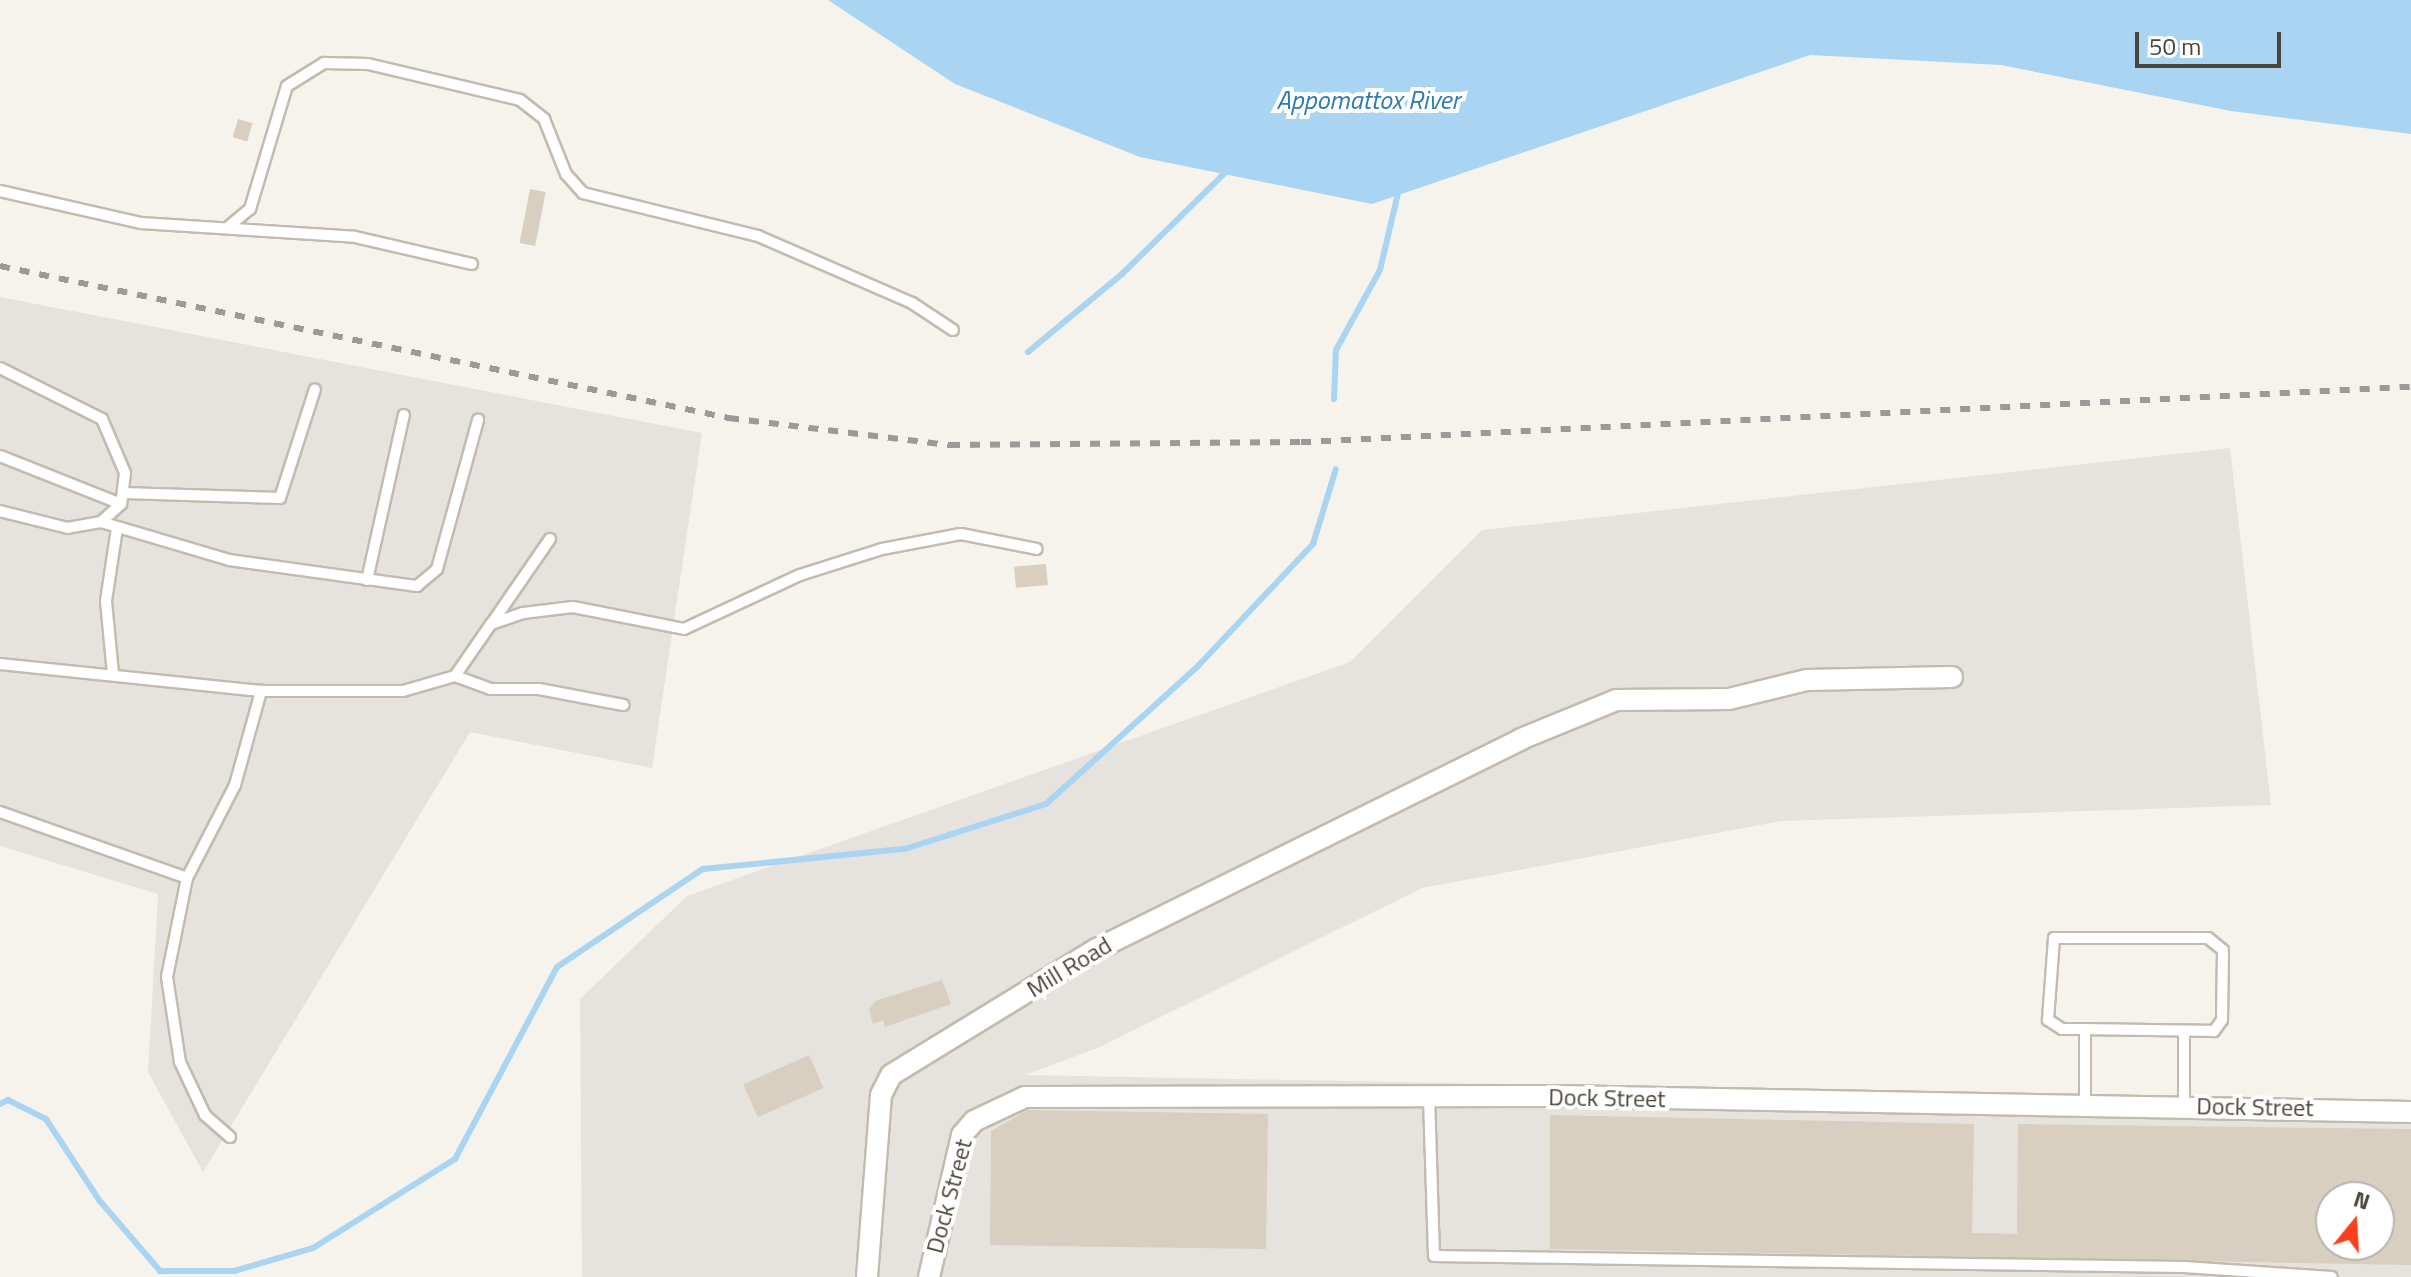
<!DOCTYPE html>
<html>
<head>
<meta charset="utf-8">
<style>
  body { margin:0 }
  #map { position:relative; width:2411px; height:1277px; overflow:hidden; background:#f6f3ec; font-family:"Titillium Web",sans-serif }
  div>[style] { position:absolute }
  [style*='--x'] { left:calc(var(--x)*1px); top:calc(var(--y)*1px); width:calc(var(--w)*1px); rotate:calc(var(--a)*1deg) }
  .industrial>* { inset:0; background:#e6e2dd }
  .water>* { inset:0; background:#a9d4f2 }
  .stream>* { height:6px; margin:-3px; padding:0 3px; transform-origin:3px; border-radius:3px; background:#a9d4f2 }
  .building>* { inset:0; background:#d8cfc1; transform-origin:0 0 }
  .roads { filter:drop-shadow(2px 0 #c2bbae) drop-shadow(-2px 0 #c2bbae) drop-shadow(0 2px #c2bbae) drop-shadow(0 -2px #c2bbae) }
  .service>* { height:10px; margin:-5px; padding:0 5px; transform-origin:5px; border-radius:5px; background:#fff }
  .minor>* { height:20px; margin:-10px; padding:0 10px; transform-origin:10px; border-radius:10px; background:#fff }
  .rail>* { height:6px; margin-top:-3px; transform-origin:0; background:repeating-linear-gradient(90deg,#9a9a9a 0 10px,transparent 0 20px) }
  span { translate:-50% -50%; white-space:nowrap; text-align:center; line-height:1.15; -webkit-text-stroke:8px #fff; paint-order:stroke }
  .street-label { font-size:24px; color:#4b4439 }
  .water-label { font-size:26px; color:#2e7ab2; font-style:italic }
  .north { position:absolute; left:2315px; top:1181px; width:80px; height:80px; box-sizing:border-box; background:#fff; border:2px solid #b7b4b0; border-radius:50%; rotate:18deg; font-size:22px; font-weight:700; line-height:32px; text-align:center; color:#4b4439 }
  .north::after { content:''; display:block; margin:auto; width:28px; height:36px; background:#fc3f1d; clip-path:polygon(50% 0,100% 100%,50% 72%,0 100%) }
  .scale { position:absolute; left:2135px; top:32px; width:146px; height:36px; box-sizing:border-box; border:4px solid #4b4439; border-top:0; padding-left:10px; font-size:24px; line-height:28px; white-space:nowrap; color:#4b4439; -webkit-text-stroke:6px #fff; paint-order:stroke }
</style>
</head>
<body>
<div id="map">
  <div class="industrial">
    <div style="clip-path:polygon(0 297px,702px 433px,652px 768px,470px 732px,203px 1172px,148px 1072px,158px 894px,0 846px)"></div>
    <div style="clip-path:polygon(evenodd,2230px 448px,2271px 805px,1782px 821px,1422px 888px,1100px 1047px,1025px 1075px,2411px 1101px,2411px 1277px,582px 1277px,580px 999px,687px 896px,1350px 662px,1482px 530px,2230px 448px,2331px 1197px,2379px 1197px,2379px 1245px,2331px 1245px,2331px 1197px)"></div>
  </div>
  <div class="water">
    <div style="clip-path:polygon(828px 0,2411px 0,2411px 134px,2231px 111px,2001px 65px,1810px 55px,1372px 204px,1140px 157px,955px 84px)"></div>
  </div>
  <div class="stream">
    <div style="--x:1028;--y:352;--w:122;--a:-39.7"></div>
    <div style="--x:1122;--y:274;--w:150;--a:-44.5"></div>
    <div style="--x:1334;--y:399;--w:49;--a:-87.7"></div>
    <div style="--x:1336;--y:350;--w:91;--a:-61.2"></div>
    <div style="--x:1380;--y:270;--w:83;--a:-76.8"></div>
    <div style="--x:0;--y:1104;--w:9;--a:-27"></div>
    <div style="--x:8;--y:1100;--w:42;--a:26.6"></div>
    <div style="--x:46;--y:1119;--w:97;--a:56.8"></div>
    <div style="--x:99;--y:1200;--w:94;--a:49.3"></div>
    <div style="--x:160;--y:1271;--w:74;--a:0"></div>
    <div style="--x:234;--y:1271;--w:82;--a:-16.2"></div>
    <div style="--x:313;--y:1248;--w:168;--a:-32.1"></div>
    <div style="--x:455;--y:1159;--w:217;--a:-62"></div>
    <div style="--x:557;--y:967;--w:176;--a:-33.9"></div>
    <div style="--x:703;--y:869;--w:203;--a:-5.7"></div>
    <div style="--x:905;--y:849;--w:148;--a:-17.7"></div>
    <div style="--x:1046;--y:804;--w:205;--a:-42.2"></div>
    <div style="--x:1198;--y:666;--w:168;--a:-46.7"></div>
    <div style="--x:1313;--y:544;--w:78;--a:-73"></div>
  </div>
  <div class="building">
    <div style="left:238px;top:119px;width:15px;height:19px;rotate:16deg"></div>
    <div style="left:530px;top:189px;width:16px;height:55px;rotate:11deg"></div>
    <div style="left:1046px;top:564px;width:21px;height:32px;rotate:85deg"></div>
    <div style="clip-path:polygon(942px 980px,951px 1004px,885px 1027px,883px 1020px,873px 1024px,869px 1010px,875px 1001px)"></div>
    <div style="left:809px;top:1055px;width:36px;height:72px;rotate:66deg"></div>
    <div style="clip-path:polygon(1028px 1110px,1268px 1114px,1266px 1249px,990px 1245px,991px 1131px)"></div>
    <div style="clip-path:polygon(evenodd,1550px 1115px,1974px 1124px,1972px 1233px,2017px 1234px,2018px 1124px,2411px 1129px,2411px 1265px,1550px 1249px,1550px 1115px,2331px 1197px,2379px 1197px,2379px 1245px,2331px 1245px,2331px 1197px)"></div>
  </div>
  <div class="roads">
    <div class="service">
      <div style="--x:0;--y:191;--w:145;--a:12.8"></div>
      <div style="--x:141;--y:223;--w:214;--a:3.7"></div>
      <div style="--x:355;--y:237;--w:120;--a:13"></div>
      <div style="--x:227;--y:228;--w:30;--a:-40"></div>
      <div style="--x:250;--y:209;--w:128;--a:-73.3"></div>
      <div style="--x:287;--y:86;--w:44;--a:-31.9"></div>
      <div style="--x:324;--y:63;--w:44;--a:1.3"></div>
      <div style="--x:368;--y:64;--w:156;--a:13.3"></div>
      <div style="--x:520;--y:100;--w:31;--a:38"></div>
      <div style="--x:544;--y:119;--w:59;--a:68.2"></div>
      <div style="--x:566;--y:174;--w:25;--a:48"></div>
      <div style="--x:583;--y:193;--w:180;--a:13.8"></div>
      <div style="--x:758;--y:236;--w:168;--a:23.5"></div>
      <div style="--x:912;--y:303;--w:49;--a:33.4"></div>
      <div style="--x:0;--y:368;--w:114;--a:26.6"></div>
      <div style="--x:102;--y:419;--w:59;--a:66.9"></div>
      <div style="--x:125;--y:473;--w:31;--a:97"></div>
      <div style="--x:121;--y:504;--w:27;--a:138"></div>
      <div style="--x:101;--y:522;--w:34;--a:170"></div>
      <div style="--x:68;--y:528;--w:70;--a:-166"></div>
      <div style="--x:0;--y:456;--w:130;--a:21.6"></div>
      <div style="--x:124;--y:493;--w:156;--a:1.8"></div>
      <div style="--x:280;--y:498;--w:114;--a:-72.2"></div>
      <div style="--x:101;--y:522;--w:134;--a:16.5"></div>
      <div style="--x:229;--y:560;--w:190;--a:7.9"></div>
      <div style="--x:417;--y:586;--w:26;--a:-40"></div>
      <div style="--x:437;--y:569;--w:155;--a:-74.6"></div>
      <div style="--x:367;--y:580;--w:169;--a:-77.4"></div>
      <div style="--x:492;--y:623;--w:102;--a:-55.4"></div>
      <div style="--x:0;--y:664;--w:262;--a:5.9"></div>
      <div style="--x:261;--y:691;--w:142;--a:0"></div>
      <div style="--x:403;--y:691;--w:54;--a:-16.1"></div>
      <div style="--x:455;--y:676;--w:63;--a:-55.3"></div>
      <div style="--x:491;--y:624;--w:34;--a:-19"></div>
      <div style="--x:523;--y:613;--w:50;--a:-6.8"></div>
      <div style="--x:573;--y:607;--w:113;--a:11.2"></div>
      <div style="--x:684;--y:629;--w:128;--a:-25"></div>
      <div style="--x:800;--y:575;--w:86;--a:-17.6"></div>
      <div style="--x:882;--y:549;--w:80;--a:-10.8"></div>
      <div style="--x:961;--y:534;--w:77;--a:11.2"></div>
      <div style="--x:113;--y:674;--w:73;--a:-95.5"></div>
      <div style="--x:106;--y:601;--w:74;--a:-81.4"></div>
      <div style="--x:455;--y:676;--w:38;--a:20"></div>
      <div style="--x:491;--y:689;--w:48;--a:0"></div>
      <div style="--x:539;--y:689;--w:86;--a:10.7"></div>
      <div style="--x:0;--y:812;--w:198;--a:19.4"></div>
      <div style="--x:2184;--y:1031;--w:74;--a:90"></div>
      <div style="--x:1429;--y:1097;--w:159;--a:88.2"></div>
      <div style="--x:1434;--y:1256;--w:750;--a:0.84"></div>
      <div style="--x:2184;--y:1267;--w:148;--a:3.9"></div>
      <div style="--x:2085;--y:1104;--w:75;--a:-90"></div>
      <div style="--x:2085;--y:1029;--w:23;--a:180"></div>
      <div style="--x:2062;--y:1029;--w:17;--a:-147"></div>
      <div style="--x:2048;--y:1020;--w:82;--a:-85.8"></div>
      <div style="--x:2054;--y:938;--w:154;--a:0"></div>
      <div style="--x:2208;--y:938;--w:19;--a:39"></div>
      <div style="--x:2223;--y:950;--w:70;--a:90.8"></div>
      <div style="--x:2222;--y:1020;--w:14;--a:126"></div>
      <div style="--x:2214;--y:1031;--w:129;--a:-179.1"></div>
      <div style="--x:230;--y:1137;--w:33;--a:-139"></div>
      <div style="--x:205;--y:1115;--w:59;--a:-115.3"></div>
      <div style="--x:180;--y:1062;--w:86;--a:-98.7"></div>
      <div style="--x:167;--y:977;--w:101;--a:-78.6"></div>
      <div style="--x:187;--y:878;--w:105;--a:-62.7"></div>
      <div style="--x:235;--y:785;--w:98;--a:-74.5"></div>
    </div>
    <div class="minor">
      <div style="--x:867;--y:1277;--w:183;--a:-85.6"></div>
      <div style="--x:881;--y:1095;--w:22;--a:-63"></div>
      <div style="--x:891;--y:1075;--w:241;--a:-31.5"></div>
      <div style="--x:1097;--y:949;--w:473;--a:-26.3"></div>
      <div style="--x:1521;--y:739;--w:103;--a:-22.3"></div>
      <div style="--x:1616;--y:700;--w:113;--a:-0.5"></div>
      <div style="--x:1729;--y:699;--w:80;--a:-13.7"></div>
      <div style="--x:1807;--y:680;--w:145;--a:-1.2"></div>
      <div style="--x:929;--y:1277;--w:146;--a:-76.9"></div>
      <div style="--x:962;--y:1135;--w:18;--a:-49"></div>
      <div style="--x:974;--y:1121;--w:56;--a:-25.2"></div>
      <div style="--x:1025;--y:1097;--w:532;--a:-0.11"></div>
      <div style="--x:1557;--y:1096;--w:854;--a:1.07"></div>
    </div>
  </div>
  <div class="rail">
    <div style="--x:0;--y:266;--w:745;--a:11.78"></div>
    <div style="--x:729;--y:418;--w:223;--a:7"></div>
    <div style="--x:950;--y:445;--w:351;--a:-0.5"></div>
    <div style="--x:1301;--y:442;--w:1111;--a:-2.84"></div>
  </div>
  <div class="street-label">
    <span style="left:1069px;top:967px;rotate:-31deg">Mill Road</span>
    <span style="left:1607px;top:1098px;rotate:1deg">Dock Street</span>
    <span style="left:2255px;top:1107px;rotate:1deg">Dock Street</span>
    <span style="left:949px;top:1196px;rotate:-75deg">Dock Street</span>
  </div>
  <div class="water-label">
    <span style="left:1368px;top:100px">Appomattox River</span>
  </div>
  <div class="north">N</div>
  <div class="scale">50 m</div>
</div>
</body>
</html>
